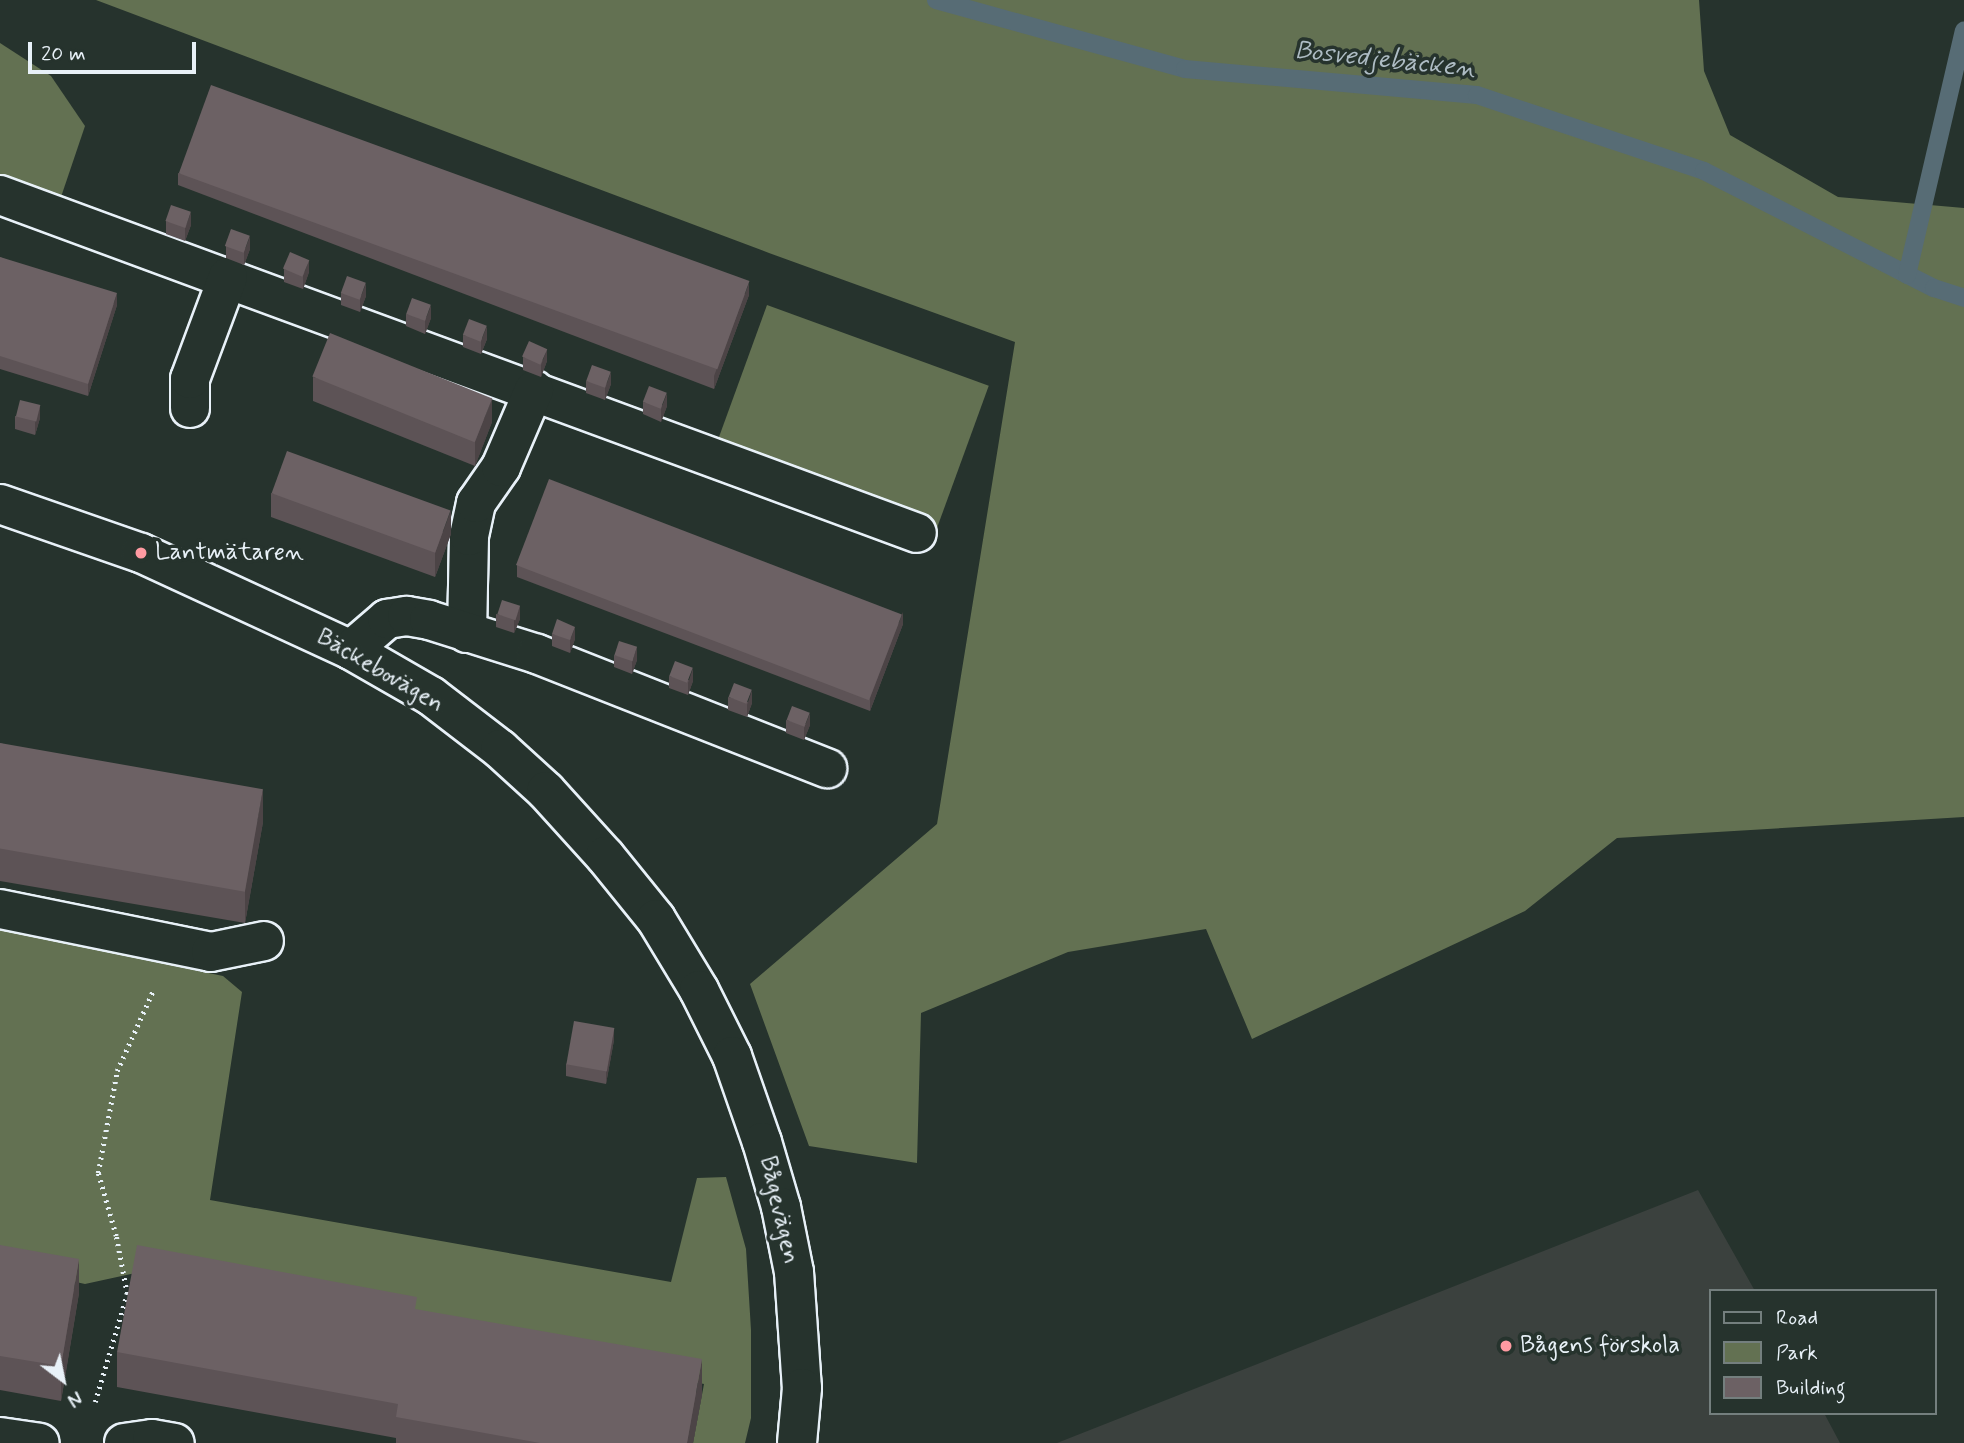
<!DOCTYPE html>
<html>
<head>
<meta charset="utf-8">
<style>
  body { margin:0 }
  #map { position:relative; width:1964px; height:1443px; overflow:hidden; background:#26332d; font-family:Mynerve,sans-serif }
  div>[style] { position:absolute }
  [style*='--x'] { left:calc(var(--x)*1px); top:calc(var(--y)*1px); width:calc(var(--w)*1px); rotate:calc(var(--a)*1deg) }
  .built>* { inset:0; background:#3b413e }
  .green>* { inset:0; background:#637152; transform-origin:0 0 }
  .stream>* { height:18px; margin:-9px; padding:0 9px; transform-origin:9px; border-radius:9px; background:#576c75 }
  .path>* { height:4.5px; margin-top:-2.25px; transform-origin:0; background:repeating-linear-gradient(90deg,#e8f1f8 0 2px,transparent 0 7px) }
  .roads { filter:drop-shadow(2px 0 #e8f1f8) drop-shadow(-2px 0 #e8f1f8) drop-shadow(0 2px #e8f1f8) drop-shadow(0 -2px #e8f1f8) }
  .minor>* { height:38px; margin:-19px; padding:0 19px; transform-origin:19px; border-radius:19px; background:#26332d }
  .wall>* { inset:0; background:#5d5356 }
  .shaded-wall>* { inset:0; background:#4c4446 }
  .building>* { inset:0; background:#6c6164; transform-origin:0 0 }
  .dots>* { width:19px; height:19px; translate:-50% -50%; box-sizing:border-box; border:4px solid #26332d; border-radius:50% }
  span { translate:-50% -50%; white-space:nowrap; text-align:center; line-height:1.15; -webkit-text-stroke:7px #26332d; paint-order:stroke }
  .poi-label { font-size:24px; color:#e8f1f8 }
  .left { translate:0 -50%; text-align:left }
  .street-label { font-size:24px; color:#e8f1f8 }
  .water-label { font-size:26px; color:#aebcc4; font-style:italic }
  .legend { position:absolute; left:1709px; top:1289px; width:228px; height:126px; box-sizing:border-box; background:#26332d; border:2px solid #747f7e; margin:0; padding:9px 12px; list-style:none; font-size:21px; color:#e8f1f8 }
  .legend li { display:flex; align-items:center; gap:14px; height:35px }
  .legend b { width:35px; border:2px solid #747f7e }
  .north { position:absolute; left:28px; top:1345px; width:70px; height:70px; -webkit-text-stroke:5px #26332d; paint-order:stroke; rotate:148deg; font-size:19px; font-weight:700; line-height:28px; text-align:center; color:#e8f1f8 }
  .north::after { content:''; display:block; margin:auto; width:24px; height:32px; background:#e8f1f8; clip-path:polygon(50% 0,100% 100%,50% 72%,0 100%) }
  .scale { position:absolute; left:28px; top:42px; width:168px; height:32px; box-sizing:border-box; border:4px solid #e8f1f8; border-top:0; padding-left:9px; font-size:21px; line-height:24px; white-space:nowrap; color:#e8f1f8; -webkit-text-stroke:5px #26332d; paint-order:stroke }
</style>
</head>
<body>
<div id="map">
  <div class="built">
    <div style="clip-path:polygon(1698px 1190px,1755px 1291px,1710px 1291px,1710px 1413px,1824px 1413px,1840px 1443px,1057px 1443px)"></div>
  </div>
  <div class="green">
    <div style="clip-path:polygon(96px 0,1699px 0,1704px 71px,1730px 135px,1838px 197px,1964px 208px,1964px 817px,1617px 838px,1525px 911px,1252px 1039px,1206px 929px,1068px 952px,921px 1013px,917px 1163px,809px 1146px,750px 984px,937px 824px,1015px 342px,769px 253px)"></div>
    <div style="clip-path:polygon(0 43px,51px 76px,85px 126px,61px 197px,0 178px)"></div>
    <div style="left:767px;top:305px;width:236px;height:155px;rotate:20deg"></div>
    <div style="clip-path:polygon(0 930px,223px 976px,242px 992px,210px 1200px,671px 1282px,697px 1178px,726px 1177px,746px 1249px,751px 1330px,751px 1418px,745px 1443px,693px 1443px,704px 1384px,457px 1335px,163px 1267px,85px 1284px,0 1265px)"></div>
  </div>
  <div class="stream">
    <div style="--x:936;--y:0;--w:258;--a:15.5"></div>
    <div style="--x:1185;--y:69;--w:293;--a:5.1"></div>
    <div style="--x:1477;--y:95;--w:239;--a:18.5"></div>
    <div style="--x:1704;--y:171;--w:258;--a:27"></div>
    <div style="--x:1934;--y:288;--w:32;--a:18"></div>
    <div style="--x:1907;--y:275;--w:251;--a:-76.9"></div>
  </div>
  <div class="path">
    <div style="--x:95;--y:1402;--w:113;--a:-73.5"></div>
    <div style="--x:127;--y:1294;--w:59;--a:-100.7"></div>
    <div style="--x:116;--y:1236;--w:66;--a:-105.9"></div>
    <div style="--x:98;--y:1173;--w:104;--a:-79.4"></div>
    <div style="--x:117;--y:1071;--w:88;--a:-65.8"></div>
  </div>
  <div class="roads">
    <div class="minor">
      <div style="--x:0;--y:195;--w:977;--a:20.23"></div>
      <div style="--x:190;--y:408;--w:29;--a:-90"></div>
      <div style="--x:190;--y:379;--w:109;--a:-69.6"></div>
      <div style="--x:0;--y:504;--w:149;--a:19.2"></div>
      <div style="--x:141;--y:553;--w:231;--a:24.8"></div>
      <div style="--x:351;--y:650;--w:92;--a:29.9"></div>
      <div style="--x:431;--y:696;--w:87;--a:37.5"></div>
      <div style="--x:500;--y:749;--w:62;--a:42.4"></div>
      <div style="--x:546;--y:791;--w:88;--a:47.8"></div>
      <div style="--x:605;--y:856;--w:81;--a:51"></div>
      <div style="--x:656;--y:919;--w:83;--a:58.8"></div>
      <div style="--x:699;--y:990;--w:74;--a:63.4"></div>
      <div style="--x:732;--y:1056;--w:91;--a:70.8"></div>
      <div style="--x:762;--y:1142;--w:68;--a:73.7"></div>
      <div style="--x:781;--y:1207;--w:66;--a:78.7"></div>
      <div style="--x:794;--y:1272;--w:116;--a:86.1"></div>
      <div style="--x:802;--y:1388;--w:55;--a:95.2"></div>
      <div style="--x:467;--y:633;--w:97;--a:-88.8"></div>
      <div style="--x:469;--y:536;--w:34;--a:-78"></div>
      <div style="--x:476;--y:503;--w:44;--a:-55.2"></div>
      <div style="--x:501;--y:467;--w:84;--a:-66.8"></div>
      <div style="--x:351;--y:650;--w:48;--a:-40.7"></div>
      <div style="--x:387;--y:619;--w:20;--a:-9"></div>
      <div style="--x:407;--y:616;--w:22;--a:10"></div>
      <div style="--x:429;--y:620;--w:113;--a:17.5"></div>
      <div style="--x:537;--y:654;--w:312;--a:21.5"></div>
      <div style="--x:0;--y:909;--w:215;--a:11.5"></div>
      <div style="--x:211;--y:952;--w:54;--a:-11.7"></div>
      <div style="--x:0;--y:1437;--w:40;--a:8.5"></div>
      <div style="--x:124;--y:1443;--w:28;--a:-8"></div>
      <div style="--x:152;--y:1439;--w:23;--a:10"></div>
    </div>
  </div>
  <div class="wall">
    <div style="clip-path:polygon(178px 173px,749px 295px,714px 389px,178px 185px)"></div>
    <div style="clip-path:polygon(166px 221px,191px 225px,185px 241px,166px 234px)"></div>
    <div style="clip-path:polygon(226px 246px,250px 249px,244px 265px,226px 258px)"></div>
    <div style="clip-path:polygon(0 257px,117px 305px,88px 396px,0 369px)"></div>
    <div style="clip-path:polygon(284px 269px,309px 272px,303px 289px,284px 282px)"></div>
    <div style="clip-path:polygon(341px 293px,366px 296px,360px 312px,341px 305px)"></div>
    <div style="clip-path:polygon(406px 314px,431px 318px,425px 334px,406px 326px)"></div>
    <div style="clip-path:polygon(463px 335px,487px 339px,481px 354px,463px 347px)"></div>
    <div style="clip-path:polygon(523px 357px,547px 361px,541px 377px,523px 370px)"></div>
    <div style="clip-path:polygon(313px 377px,492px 422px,475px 466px,313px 401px)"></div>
    <div style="clip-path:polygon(586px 381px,611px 384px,605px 400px,586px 393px)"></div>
    <div style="clip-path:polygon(643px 402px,667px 406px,661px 422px,643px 414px)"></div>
    <div style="clip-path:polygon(15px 416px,40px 418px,35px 435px,15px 429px)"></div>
    <div style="clip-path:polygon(271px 493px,451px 534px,435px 577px,271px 517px)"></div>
    <div style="clip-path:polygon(517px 565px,903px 624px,870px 711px,517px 577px)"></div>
    <div style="clip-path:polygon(496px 614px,520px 619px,514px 633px,496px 627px)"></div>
    <div style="clip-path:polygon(552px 634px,575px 639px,570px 653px,552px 646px)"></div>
    <div style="clip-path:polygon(614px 655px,637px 660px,632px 674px,614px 667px)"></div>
    <div style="clip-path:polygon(669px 676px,693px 681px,688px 695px,669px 688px)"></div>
    <div style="clip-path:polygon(728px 697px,752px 703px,747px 717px,728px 710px)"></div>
    <div style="clip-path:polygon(786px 720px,810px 725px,804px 740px,786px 733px)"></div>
    <div style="clip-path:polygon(0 743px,263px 822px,245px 923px,0 881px)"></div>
    <div style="clip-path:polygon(614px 1040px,606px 1084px,566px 1076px,566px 1064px)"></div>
    <div style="clip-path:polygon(0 1245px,79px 1293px,61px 1401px,0 1390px)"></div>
    <div style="clip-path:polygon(417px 1310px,702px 1394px,693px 1443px,396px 1443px,396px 1438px,117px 1387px,117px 1352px)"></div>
  </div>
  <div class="shaded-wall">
    <div style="clip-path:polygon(191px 212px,191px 225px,185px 241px,185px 228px)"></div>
    <div style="clip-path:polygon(250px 236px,250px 249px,244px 265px,244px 252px)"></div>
    <div style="clip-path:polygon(309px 260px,309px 272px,303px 289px,303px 276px)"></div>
    <div style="clip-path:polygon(366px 283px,366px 296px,360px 312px,360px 299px)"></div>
    <div style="clip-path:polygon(749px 283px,749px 295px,714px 389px,714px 376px)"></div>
    <div style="clip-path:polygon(117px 293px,117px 305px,88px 396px,88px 384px)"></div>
    <div style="clip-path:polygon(431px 305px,431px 318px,425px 334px,425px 321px)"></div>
    <div style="clip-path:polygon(487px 326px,487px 339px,481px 354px,481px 341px)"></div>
    <div style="clip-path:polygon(547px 349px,547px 361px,541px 377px,541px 365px)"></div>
    <div style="clip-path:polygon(611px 372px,611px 384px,605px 400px,605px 388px)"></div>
    <div style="clip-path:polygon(667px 393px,667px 406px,661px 422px,661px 409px)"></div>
    <div style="clip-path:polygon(492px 398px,492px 422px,475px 466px,475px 442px)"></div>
    <div style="clip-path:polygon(40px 405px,40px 418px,35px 435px,35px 423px)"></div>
    <div style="clip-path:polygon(451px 510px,451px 534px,435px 577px,435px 553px)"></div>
    <div style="clip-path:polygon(520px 606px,520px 619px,514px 633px,514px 621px)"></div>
    <div style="clip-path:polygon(903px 612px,903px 624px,870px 711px,870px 698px)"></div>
    <div style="clip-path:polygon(575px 627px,575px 639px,570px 653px,570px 640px)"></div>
    <div style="clip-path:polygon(637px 647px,637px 660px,632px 674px,632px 662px)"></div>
    <div style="clip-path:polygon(693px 668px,693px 681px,688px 695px,688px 683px)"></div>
    <div style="clip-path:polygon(752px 690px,752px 703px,747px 717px,747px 705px)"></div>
    <div style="clip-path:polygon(810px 713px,810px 725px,804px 740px,804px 728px)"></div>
    <div style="clip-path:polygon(263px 788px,263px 822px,245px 923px,245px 889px)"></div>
    <div style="clip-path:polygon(614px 1028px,614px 1040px,606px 1084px,606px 1072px)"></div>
    <div style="clip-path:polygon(79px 1259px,79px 1293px,61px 1401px,61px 1366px)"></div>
    <div style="clip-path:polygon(702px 1359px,702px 1394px,693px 1443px,687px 1443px)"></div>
  </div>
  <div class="building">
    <div style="left:211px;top:85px;width:573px;height:94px;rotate:20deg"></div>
    <div style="left:171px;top:205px;width:21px;height:17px;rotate:19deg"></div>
    <div style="left:231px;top:229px;width:20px;height:18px;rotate:20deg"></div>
    <div style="left:290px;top:252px;width:21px;height:18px;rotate:23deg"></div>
    <div style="clip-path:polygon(0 257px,117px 293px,88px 384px,0 356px)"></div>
    <div style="left:347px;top:276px;width:20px;height:18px;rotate:20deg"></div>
    <div style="left:412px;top:298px;width:20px;height:17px;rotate:20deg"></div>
    <div style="left:469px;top:319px;width:19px;height:17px;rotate:21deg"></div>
    <div style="left:330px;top:333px;width:175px;height:47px;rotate:22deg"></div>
    <div style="left:529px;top:341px;width:20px;height:17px;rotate:24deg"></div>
    <div style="left:592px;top:365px;width:20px;height:17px;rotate:20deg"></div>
    <div style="left:649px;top:386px;width:19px;height:17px;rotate:21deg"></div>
    <div style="left:20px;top:400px;width:21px;height:17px;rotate:14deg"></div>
    <div style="left:287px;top:451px;width:174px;height:45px;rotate:20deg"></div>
    <div style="left:549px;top:479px;width:378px;height:92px;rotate:21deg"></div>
    <div style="left:502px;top:600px;width:19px;height:15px;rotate:18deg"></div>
    <div style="clip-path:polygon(557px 619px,575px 627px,570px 640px,552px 634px)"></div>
    <div style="left:619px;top:641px;width:19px;height:15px;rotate:18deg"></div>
    <div style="left:675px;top:661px;width:19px;height:16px;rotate:21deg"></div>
    <div style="left:734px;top:683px;width:19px;height:15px;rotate:21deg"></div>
    <div style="left:792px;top:706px;width:19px;height:15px;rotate:21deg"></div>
    <div style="left:0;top:743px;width:267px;height:104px;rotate:10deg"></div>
    <div style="left:574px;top:1021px;width:41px;height:44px;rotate:10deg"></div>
    <div style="clip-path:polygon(0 1245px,79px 1259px,61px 1366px,0 1356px)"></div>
    <div style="clip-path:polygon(137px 1245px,417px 1297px,415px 1309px,702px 1359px,687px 1443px,540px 1443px,396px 1417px,398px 1404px,117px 1352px)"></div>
  </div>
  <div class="dots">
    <div style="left:141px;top:553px;background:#ff9aa2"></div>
    <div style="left:1506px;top:1346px;background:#ff9aa2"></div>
  </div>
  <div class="poi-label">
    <span class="left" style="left:155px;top:553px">Lantmätaren</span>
    <span class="left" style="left:1520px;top:1346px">Bågens förskola</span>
  </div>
  <div class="street-label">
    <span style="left:380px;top:671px;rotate:30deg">Bäckebovägen</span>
    <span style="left:779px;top:1210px;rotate:77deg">Bågevägen</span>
  </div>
  <div class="water-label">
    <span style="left:1385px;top:61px;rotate:6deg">Bosvedjebäcken</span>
  </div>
  <ul class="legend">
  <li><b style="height:9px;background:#26332d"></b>Road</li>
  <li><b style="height:19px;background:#637152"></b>Park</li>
  <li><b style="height:19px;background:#6c6164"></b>Building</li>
  </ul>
  <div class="north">N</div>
  <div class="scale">20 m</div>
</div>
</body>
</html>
